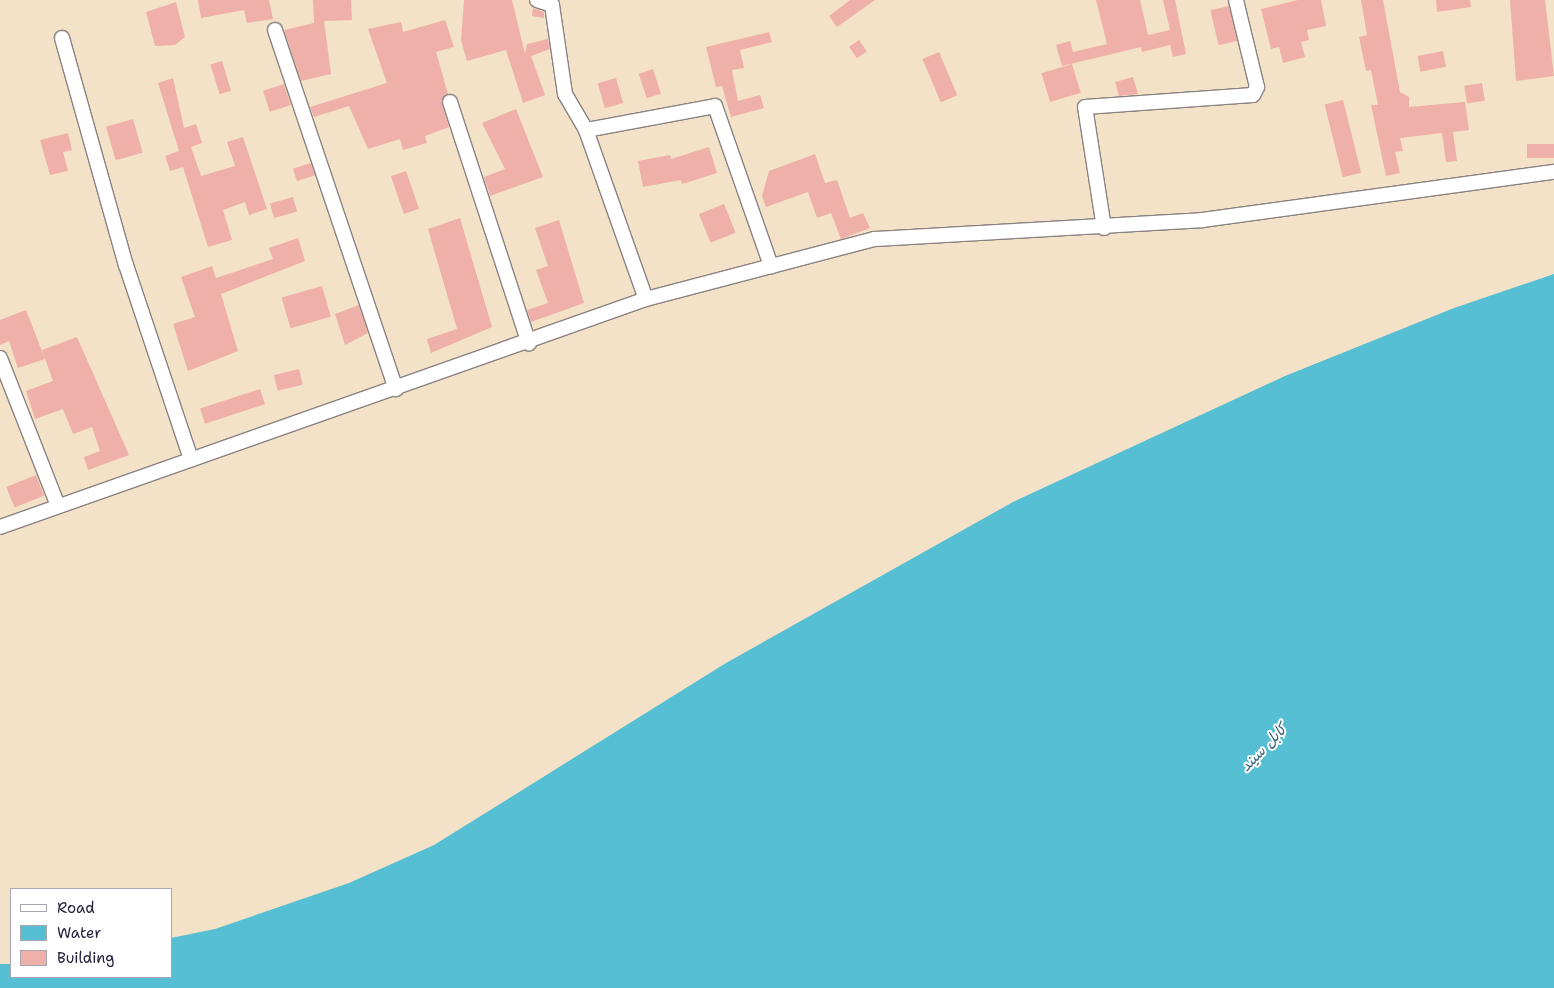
<!DOCTYPE html>
<html>
<head>
<meta charset="utf-8">
<style>
  body { margin:0 }
  #map { position:relative; width:1554px; height:988px; overflow:hidden; background:#f3e2c7; font-family:"Shantell Sans","Playpen Sans Arabic",sans-serif }
  div>[style] { position:absolute }
  [style*='--x'] { left:calc(var(--x)*1px); top:calc(var(--y)*1px); width:calc(var(--w)*1px); rotate:calc(var(--a)*1deg) }
  .water>* { inset:0; background:#56bfd3 }
  .building>* { inset:0; background:#efb0a9; transform-origin:0 0 }
  .roads { filter:drop-shadow(1px 0 #8a8281) drop-shadow(-1px 0 #8a8281) drop-shadow(0 1px #8a8281) drop-shadow(0 -1px #8a8281) }
  .street>* { height:14px; margin:-7px; padding:0 7px; transform-origin:7px; border-radius:7px; background:#fff }
  span { translate:-50% -50%; white-space:nowrap; text-align:center; line-height:1.15; -webkit-text-stroke:4px #fff; paint-order:stroke }
  .water-label { font-size:15px; color:#376178; font-style:italic }
  .legend { position:absolute; left:10px; top:888px; width:162px; height:90px; box-sizing:border-box; background:#fff; border:1px solid #a7a7b1; margin:0; padding:6px 9px; list-style:none; font-size:15px; color:#22223b }
  .legend li { display:flex; align-items:center; gap:10px; height:25px }
  .legend b { width:25px; border:1px solid #a7a7b1 }
</style>
</head>
<body>
<div id="map">
  <div class="water">
    <div style="clip-path:polygon(1554px 274px,1554px 988px,0 988px,0 964px,11px 964px,11px 977px,171px 977px,171px 938px,215px 929px,349px 883px,434px 845px,726px 663px,1013px 502px,1285px 376px,1454px 308px)"></div>
  </div>
  <div class="building">
    <div style="clip-path:polygon(198px 0,269px 0,273px 19px,247px 23px,244px 10px,201px 18px)"></div>
    <div style="clip-path:polygon(313px 0,351px 0,352px 20px,324px 21px,331px 74px,301px 81px,284px 30px,314px 23px)"></div>
    <div style="clip-path:polygon(464px 0,512px 0,525px 54px,527px 44px,548px 39px,550px 49px,531px 56px,545px 95px,523px 103px,506px 50px,467px 61px,461px 40px)"></div>
    <div style="clip-path:polygon(850px 0,875px 0,837px 27px,829px 16px)"></div>
    <div style="clip-path:polygon(1096px 0,1140px 0,1148px 35px,1170px 30px,1163px 0,1175px 0,1186px 54px,1173px 57px,1170px 45px,1142px 52px,1141px 47px,1062px 66px,1056px 45px,1070px 41px,1073px 52px,1107px 44px)"></div>
    <div style="clip-path:polygon(1298px 0,1321px 0,1326px 26px,1307px 30px,1309px 40px,1301px 42px,1305px 57px,1283px 63px,1279px 47px,1271px 49px,1261px 9px)"></div>
    <div style="clip-path:polygon(1361px 0,1383px 0,1400px 92px,1409px 97px,1409px 107px,1465px 102px,1469px 130px,1453px 132px,1457px 161px,1446px 162px,1442px 133px,1400px 138px,1403px 151px,1395px 152px,1400px 173px,1386px 176px,1371px 105px,1378px 105px,1371px 70px,1366px 71px,1359px 37px,1367px 35px)"></div>
    <div style="clip-path:polygon(1436px 0,1470px 0,1471px 7px,1437px 12px)"></div>
    <div style="clip-path:polygon(1510px 0,1545px 0,1554px 76px,1516px 81px)"></div>
    <div style="clip-path:polygon(176px 2px,185px 37px,175px 45px,155px 46px,146px 12px)"></div>
    <div style="left:1229px;top:6px;width:36px;height:19px;rotate:77deg"></div>
    <div style="clip-path:polygon(533px 8px,544px 12px,544px 18px,532px 16px)"></div>
    <div style="clip-path:polygon(445px 20px,454px 47px,436px 52px,448px 94px,441px 101px,449px 127px,425px 136px,427px 143px,403px 150px,400px 139px,368px 149px,349px 106px,314px 117px,310px 107px,387px 83px,368px 29px,401px 22px,403px 32px)"></div>
    <div style="clip-path:polygon(769px 32px,772px 42px,740px 50px,744px 68px,732px 70px,738px 101px,760px 95px,764px 108px,731px 117px,722px 86px,716px 87px,706px 47px)"></div>
    <div style="left:859px;top:40px;width:14px;height:12px;rotate:56deg"></div>
    <div style="left:1443px;top:51px;width:16px;height:26px;rotate:79deg"></div>
    <div style="left:939px;top:52px;width:47px;height:18px;rotate:67deg"></div>
    <div style="left:222px;top:61px;width:31px;height:12px;rotate:73deg"></div>
    <div style="left:1072px;top:64px;width:30px;height:32px;rotate:73deg"></div>
    <div style="left:653px;top:69px;width:26px;height:15px;rotate:72deg"></div>
    <div style="clip-path:polygon(1133px 77px,1138px 94px,1119px 96px,1115px 82px)"></div>
    <div style="clip-path:polygon(173px 78px,184px 128px,196px 124px,202px 143px,191px 147px,201px 176px,235px 166px,227px 142px,243px 137px,267px 209px,249px 215px,245px 202px,223px 210px,232px 240px,208px 247px,183px 167px,170px 171px,165px 156px,179px 151px,158px 83px)"></div>
    <div style="left:616px;top:78px;width:26px;height:19px;rotate:74deg"></div>
    <div style="left:1482px;top:83px;width:18px;height:18px;rotate:81deg"></div>
    <div style="left:284px;top:84px;width:22px;height:22px;rotate:72deg"></div>
    <div style="left:1343px;top:100px;width:75px;height:19px;rotate:76deg"></div>
    <div style="clip-path:polygon(516px 109px,543px 177px,490px 196px,484px 177px,505px 169px,482px 123px)"></div>
    <div style="left:133px;top:119px;width:35px;height:28px;rotate:74deg"></div>
    <div style="clip-path:polygon(68px 133px,72px 150px,63px 152px,68px 171px,50px 175px,40px 140px)"></div>
    <div style="left:1554px;top:144px;width:14px;height:27px;rotate:90deg"></div>
    <div style="clip-path:polygon(709px 147px,717px 173px,682px 184px,681px 180px,643px 187px,638px 161px,670px 155px,671px 159px)"></div>
    <div style="clip-path:polygon(815px 154px,825px 183px,837px 180px,850px 218px,863px 213px,870px 228px,841px 239px,831px 213px,817px 218px,808px 192px,766px 207px,762px 196px,769px 171px)"></div>
    <div style="left:311px;top:163px;width:13px;height:19px;rotate:72deg"></div>
    <div style="left:406px;top:171px;width:40px;height:16px;rotate:71deg"></div>
    <div style="left:293px;top:197px;width:15px;height:24px;rotate:74deg"></div>
    <div style="left:724px;top:204px;width:31px;height:27px;rotate:68deg"></div>
    <div style="clip-path:polygon(460px 218px,492px 327px,431px 353px,427px 339px,457px 329px,428px 229px)"></div>
    <div style="clip-path:polygon(559px 220px,584px 303px,531px 322px,527px 310px,548px 303px,536px 270px,548px 266px,535px 228px)"></div>
    <div style="clip-path:polygon(298px 238px,305px 261px,221px 294px,238px 351px,188px 371px,173px 324px,195px 317px,181px 277px,212px 266px,216px 278px,273px 259px,269px 248px)"></div>
    <div style="left:322px;top:286px;width:32px;height:42px;rotate:74deg"></div>
    <div style="clip-path:polygon(359px 305px,368px 333px,345px 345px,335px 314px)"></div>
    <div style="clip-path:polygon(26px 310px,45px 359px,18px 368px,9px 341px,0 345px,0 320px)"></div>
    <div style="clip-path:polygon(77px 337px,129px 455px,88px 470px,84px 457px,100px 451px,92px 427px,73px 434px,63px 409px,35px 419px,26px 391px,53px 381px,42px 350px)"></div>
    <div style="left:299px;top:369px;width:16px;height:26px;rotate:76deg"></div>
    <div style="left:260px;top:389px;width:16px;height:63px;rotate:72deg"></div>
    <div style="left:36px;top:475px;width:22px;height:32px;rotate:68deg"></div>
  </div>
  <div class="roads">
    <div class="street">
      <div style="--x:537;--y:0;--w:16;--a:18"></div>
      <div style="--x:552;--y:5;--w:90;--a:81.7"></div>
      <div style="--x:565;--y:94;--w:42;--a:59.7"></div>
      <div style="--x:586;--y:130;--w:179;--a:70.5"></div>
      <div style="--x:275;--y:30;--w:379;--a:71.4"></div>
      <div style="--x:62;--y:38;--w:236;--a:74.3"></div>
      <div style="--x:126;--y:265;--w:205;--a:71.5"></div>
      <div style="--x:450;--y:102;--w:254;--a:71.9"></div>
      <div style="--x:586;--y:130;--w:131;--a:-10.5"></div>
      <div style="--x:715;--y:106;--w:170;--a:70.7"></div>
      <div style="--x:1104;--y:228;--w:122;--a:-98.9"></div>
      <div style="--x:1085;--y:107;--w:168;--a:-4.1"></div>
      <div style="--x:1253;--y:95;--w:9;--a:-63"></div>
      <div style="--x:1257;--y:87;--w:89;--a:-103.6"></div>
      <div style="--x:0;--y:358;--w:159;--a:68.6"></div>
      <div style="--x:0;--y:527;--w:685;--a:-19.44"></div>
      <div style="--x:646;--y:299;--w:236;--a:-14.7"></div>
      <div style="--x:874;--y:239;--w:329;--a:-3.3"></div>
      <div style="--x:1202;--y:220;--w:355;--a:-7.8"></div>
    </div>
  </div>
  <div class="water-label">
    <span style="left:1264px;top:748px;rotate:-46deg">کابل سيند</span>
  </div>
  <ul class="legend">
  <li><b style="height:6px;background:#fff"></b>Road</li>
  <li><b style="height:14px;background:#56bfd3"></b>Water</li>
  <li><b style="height:14px;background:#efb0a9"></b>Building</li>
  </ul>
</div>
</body>
</html>
